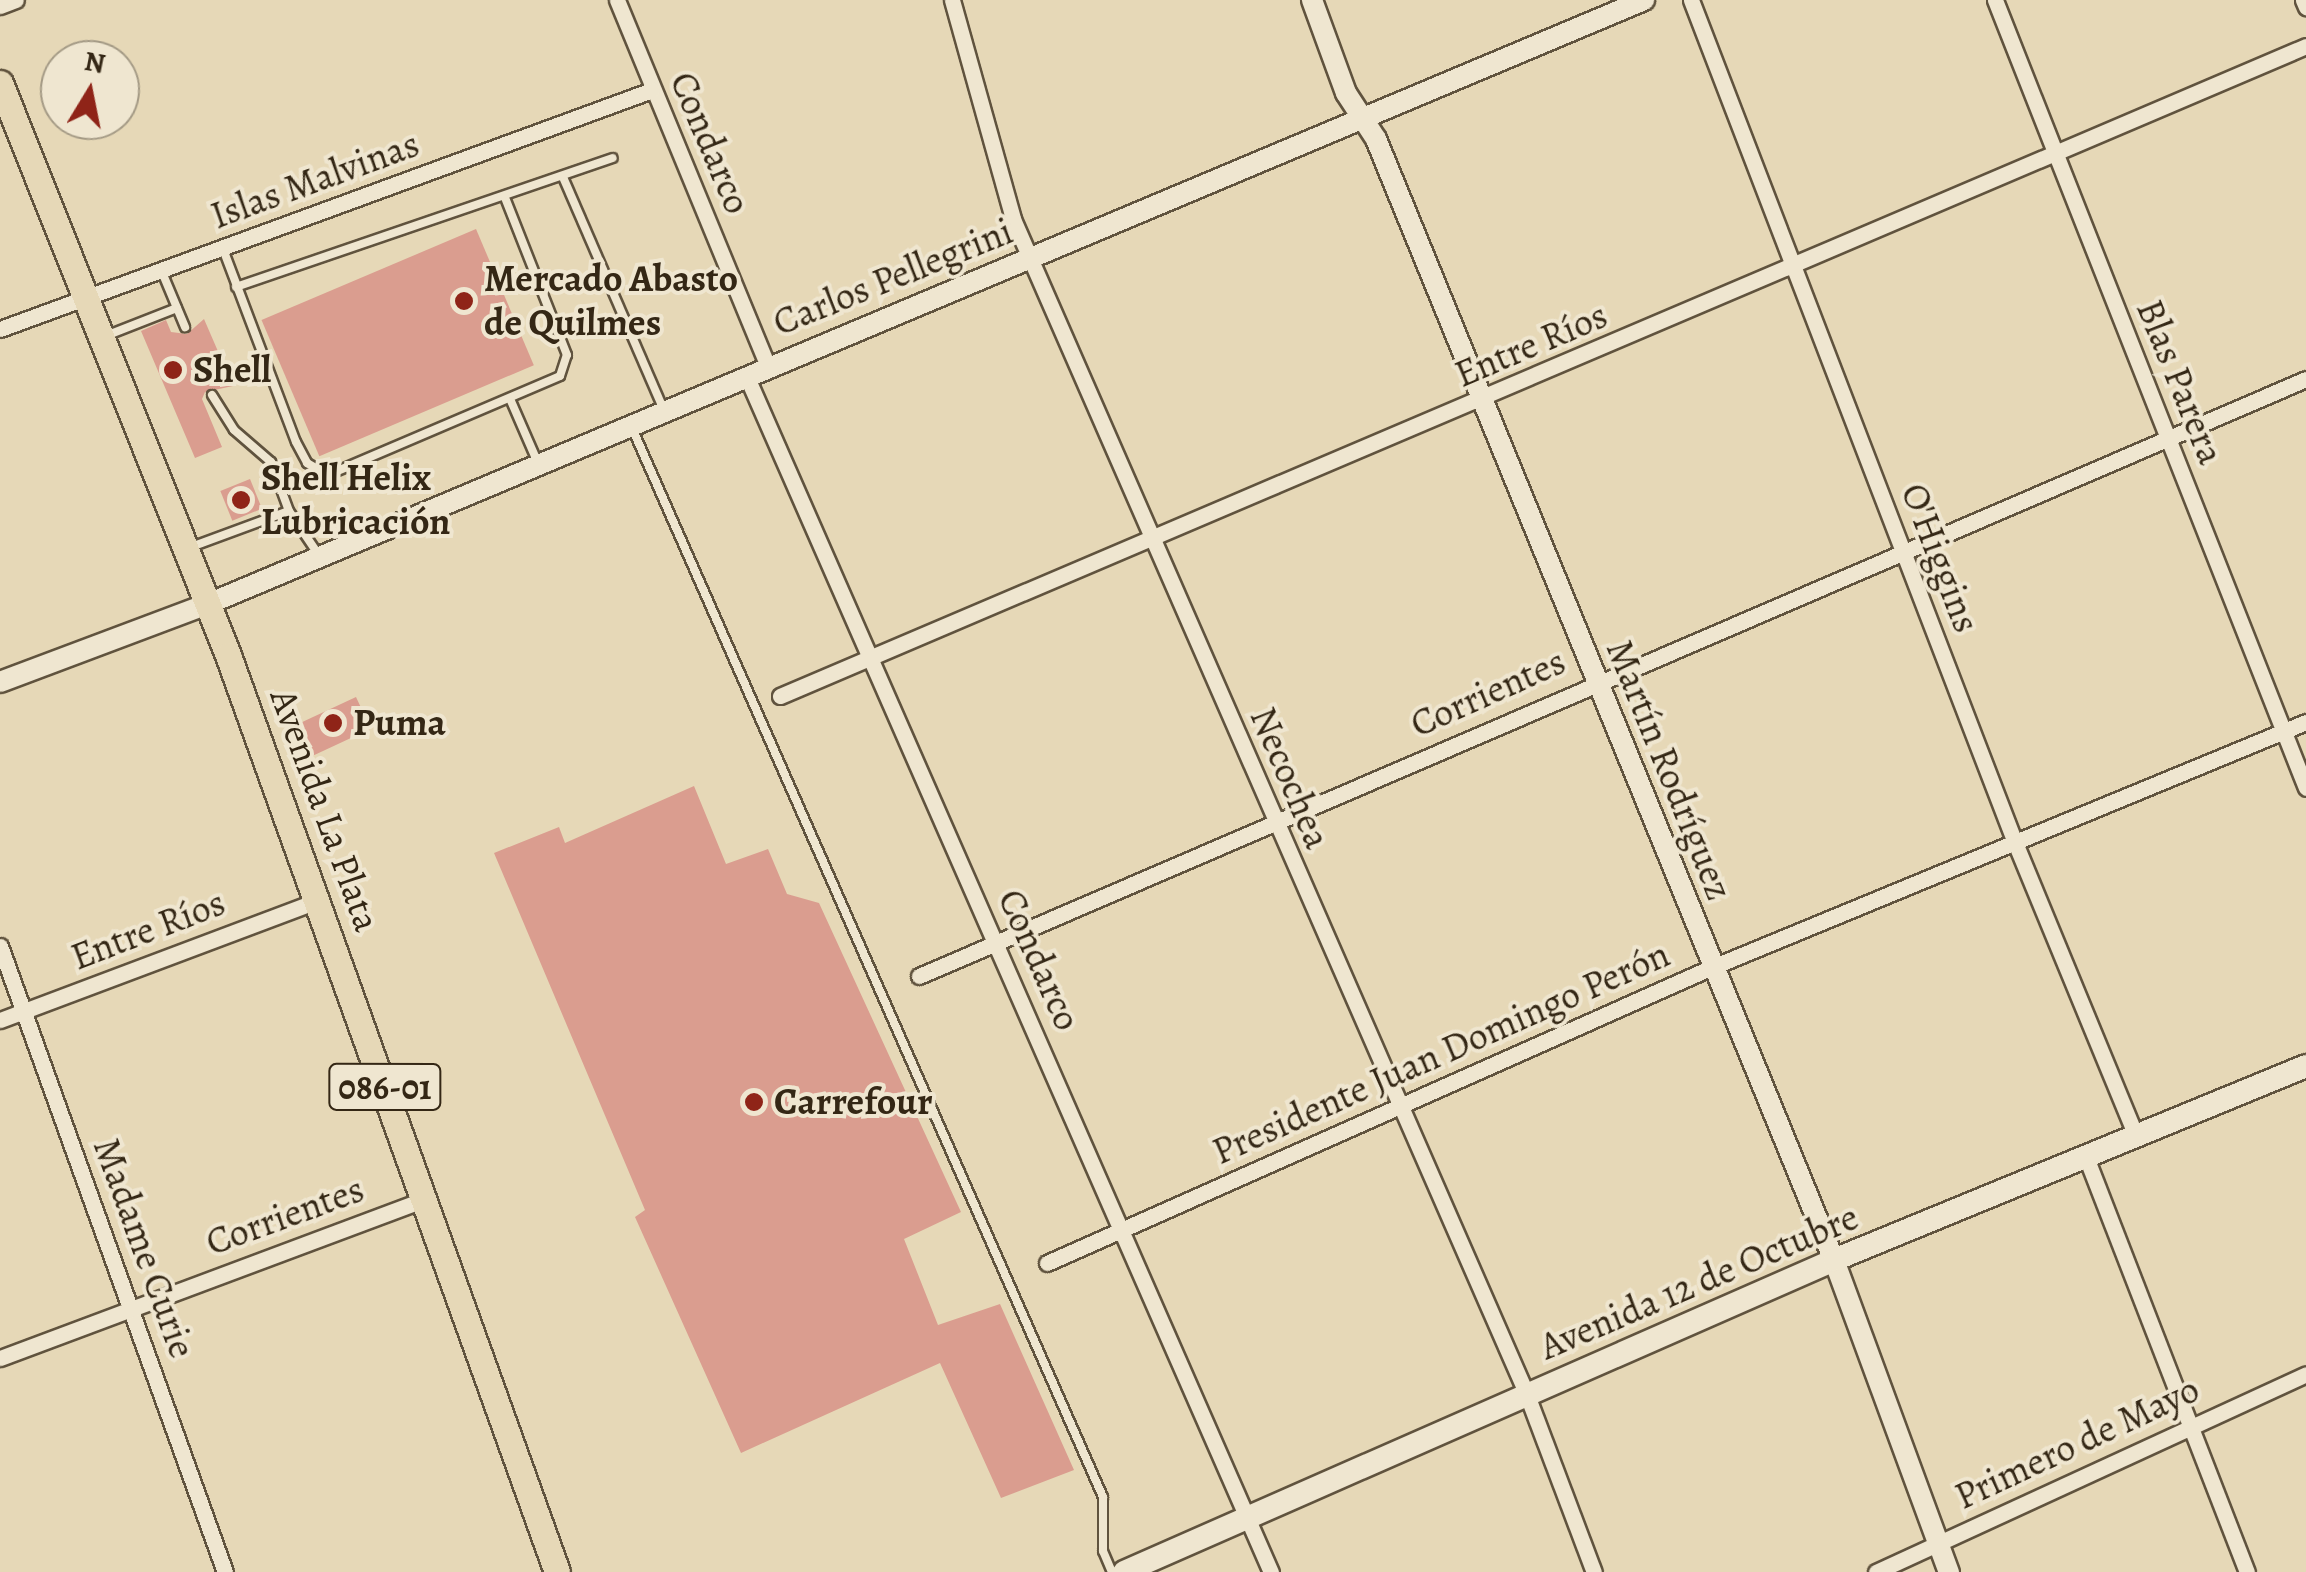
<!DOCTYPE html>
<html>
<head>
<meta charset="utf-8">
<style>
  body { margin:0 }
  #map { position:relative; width:2306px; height:1572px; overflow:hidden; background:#e6d8b7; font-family:Alegreya,serif }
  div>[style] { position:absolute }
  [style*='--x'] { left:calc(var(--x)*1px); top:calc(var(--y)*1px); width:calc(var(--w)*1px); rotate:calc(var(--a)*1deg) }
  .building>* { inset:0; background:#da9d8f; transform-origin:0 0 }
  .roads { filter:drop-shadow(2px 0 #60533e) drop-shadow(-2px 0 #60533e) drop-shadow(0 2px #60533e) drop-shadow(0 -2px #60533e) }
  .service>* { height:8px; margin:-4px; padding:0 4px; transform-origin:4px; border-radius:4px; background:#efe6d0 }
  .minor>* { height:15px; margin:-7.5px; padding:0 7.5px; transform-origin:7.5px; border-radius:7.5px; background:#efe6d0 }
  .tertiary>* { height:20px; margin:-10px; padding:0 10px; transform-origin:10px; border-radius:10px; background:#efe6d0 }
  .secondary>* { height:22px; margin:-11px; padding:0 11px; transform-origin:11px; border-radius:11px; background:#efe6d0 }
  .primary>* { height:25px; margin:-12.5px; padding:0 12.5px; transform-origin:12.5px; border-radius:12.5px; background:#e6d8b7 }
  .dots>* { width:28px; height:28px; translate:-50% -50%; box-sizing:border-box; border:5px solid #efe6d0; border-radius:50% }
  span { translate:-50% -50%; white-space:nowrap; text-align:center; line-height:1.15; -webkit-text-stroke:8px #efe6d0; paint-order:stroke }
  .shield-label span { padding:2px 8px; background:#efe6d0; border:2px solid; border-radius:8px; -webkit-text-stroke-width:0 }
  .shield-label { font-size:35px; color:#342715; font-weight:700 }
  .street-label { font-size:38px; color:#342715 }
  .poi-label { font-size:38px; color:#342715; font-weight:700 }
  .left { translate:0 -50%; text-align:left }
  .north { position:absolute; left:40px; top:40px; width:100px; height:100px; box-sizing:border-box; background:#efe6d0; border:2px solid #a49a85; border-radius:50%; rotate:10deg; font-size:28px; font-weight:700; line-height:40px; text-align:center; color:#342715 }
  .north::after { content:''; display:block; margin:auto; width:35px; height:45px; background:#8f2418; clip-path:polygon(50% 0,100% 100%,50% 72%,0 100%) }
</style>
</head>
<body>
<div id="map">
  <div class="building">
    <div style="left:476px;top:229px;width:148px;height:233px;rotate:67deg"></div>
    <div style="clip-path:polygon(204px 319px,233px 386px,205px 392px,202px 399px,222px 447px,195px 458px,141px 331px,166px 320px,171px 332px,187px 334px)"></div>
    <div style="left:250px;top:479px;width:32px;height:32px;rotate:68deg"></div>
    <div style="left:356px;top:697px;width:35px;height:64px;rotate:65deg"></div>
    <div style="clip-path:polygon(694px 786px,726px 864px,768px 849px,787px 894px,819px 903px,961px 1212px,904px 1239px,938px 1325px,1000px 1304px,1074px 1470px,1001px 1498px,940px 1363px,741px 1453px,635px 1217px,645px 1210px,494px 853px,559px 827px,565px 843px)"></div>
  </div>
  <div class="roads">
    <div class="service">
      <div style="--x:563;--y:177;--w:254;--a:66.6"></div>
      <div style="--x:223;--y:249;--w:206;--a:69.3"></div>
      <div style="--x:296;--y:442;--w:24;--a:62"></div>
      <div style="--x:307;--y:463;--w:24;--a:30"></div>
      <div style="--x:328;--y:475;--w:252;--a:-23.1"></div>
      <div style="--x:560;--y:376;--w:22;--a:-72"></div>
      <div style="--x:567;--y:355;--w:169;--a:-111.5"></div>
      <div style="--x:162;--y:272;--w:60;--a:67.3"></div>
      <div style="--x:236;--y:287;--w:398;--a:-18.9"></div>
      <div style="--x:108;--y:335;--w:74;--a:-21.4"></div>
      <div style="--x:212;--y:395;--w:41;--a:57.8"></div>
      <div style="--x:234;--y:430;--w:49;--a:40.9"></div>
      <div style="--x:271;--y:462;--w:52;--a:69.8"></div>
      <div style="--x:511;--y:401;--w:68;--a:66.5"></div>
      <div style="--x:632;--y:428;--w:1168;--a:66.22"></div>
      <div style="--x:1103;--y:1497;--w:54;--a:90"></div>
      <div style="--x:1103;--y:1551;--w:23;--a:67"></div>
      <div style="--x:191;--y:547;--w:104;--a:-20.2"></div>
      <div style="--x:289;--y:511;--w:52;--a:56"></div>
    </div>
    <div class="minor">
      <div style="--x:617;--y:0;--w:396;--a:67.6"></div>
      <div style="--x:952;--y:0;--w:227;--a:74.4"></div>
      <div style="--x:1013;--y:219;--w:1283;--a:66.39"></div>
      <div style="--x:1527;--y:1395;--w:189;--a:69.3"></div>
      <div style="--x:1691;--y:0;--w:900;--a:68.97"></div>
      <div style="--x:2014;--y:840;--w:320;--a:67.6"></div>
      <div style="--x:1995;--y:0;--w:847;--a:68.46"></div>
      <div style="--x:2303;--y:0;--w:8;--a:67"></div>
      <div style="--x:0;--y:6;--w:17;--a:-21"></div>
      <div style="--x:0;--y:329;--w:694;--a:-20.13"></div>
      <div style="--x:746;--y:375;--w:1307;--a:66.32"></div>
      <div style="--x:780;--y:696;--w:1659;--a:-23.07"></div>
      <div style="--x:0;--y:946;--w:665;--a:70.23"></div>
      <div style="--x:919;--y:976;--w:1510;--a:-23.29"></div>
      <div style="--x:0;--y:1020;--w:341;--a:-20.6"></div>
      <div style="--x:2086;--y:1157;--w:445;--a:68.8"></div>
      <div style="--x:1047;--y:1263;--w:726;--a:-23.99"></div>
      <div style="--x:1710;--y:968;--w:645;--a:-22.43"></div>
      <div style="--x:0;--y:1358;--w:454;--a:-20.5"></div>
      <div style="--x:1876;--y:1572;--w:473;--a:-24.7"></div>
    </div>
    <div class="tertiary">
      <div style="--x:1312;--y:0;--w:99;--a:69.9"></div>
      <div style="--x:1346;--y:93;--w:55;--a:56.9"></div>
      <div style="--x:1376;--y:139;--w:1211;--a:67.78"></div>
      <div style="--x:1834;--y:1260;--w:333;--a:69.8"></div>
      <div style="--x:0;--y:682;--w:222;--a:-20.6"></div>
      <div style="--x:208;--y:604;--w:1558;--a:-22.81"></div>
    </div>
    <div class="secondary">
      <div style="--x:1124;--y:1572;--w:776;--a:-23.72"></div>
      <div style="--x:1834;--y:1260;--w:510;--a:-22.34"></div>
    </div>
    <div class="primary">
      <div style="--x:0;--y:83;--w:616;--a:68.27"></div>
      <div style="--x:228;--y:655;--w:974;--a:70.26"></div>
    </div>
  </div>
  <div class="dots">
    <div style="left:464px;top:301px;background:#8f2418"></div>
    <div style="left:173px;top:370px;background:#8f2418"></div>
    <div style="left:241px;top:500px;background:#8f2418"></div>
    <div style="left:333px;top:723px;background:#8f2418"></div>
    <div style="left:754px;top:1102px;background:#8f2418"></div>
  </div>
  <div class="shield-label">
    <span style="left:385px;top:1087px">086-01</span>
  </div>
  <div class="street-label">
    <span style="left:710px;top:143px;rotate:67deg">Condarco</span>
    <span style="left:315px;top:180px;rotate:-20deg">Islas Malvinas</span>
    <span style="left:893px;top:277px;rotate:-22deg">Carlos Pellegrini</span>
    <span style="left:1531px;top:345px;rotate:-23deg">Entre Ríos</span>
    <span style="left:2180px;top:382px;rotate:68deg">Blas Parera</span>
    <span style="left:1940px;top:558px;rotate:69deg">O'Higgins</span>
    <span style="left:1488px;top:693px;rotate:-24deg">Corrientes</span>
    <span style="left:1669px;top:770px;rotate:68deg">Martín Rodríguez</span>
    <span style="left:1290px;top:778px;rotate:67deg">Necochea</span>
    <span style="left:325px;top:810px;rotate:70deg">Avenida La Plata</span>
    <span style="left:148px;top:930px;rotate:-21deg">Entre Ríos</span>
    <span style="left:1039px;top:960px;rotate:66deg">Condarco</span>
    <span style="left:1441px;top:1053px;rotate:-24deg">Presidente Juan Domingo Perón</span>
    <span style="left:285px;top:1216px;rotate:-20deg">Corrientes</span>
    <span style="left:144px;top:1248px;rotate:70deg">Madame Curie</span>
    <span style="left:1699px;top:1282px;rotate:-23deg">Avenida 12 de Octubre</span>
    <span style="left:2077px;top:1443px;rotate:-25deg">Primero de Mayo</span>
  </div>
  <div class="poi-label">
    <span class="left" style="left:484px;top:301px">Mercado Abasto<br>de Quilmes</span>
    <span class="left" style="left:193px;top:370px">Shell</span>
    <span class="left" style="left:261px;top:500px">Shell Helix<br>Lubricación</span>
    <span class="left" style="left:353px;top:723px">Puma</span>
    <span class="left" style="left:774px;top:1102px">Carrefour</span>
  </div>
  <div class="north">N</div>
</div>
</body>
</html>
